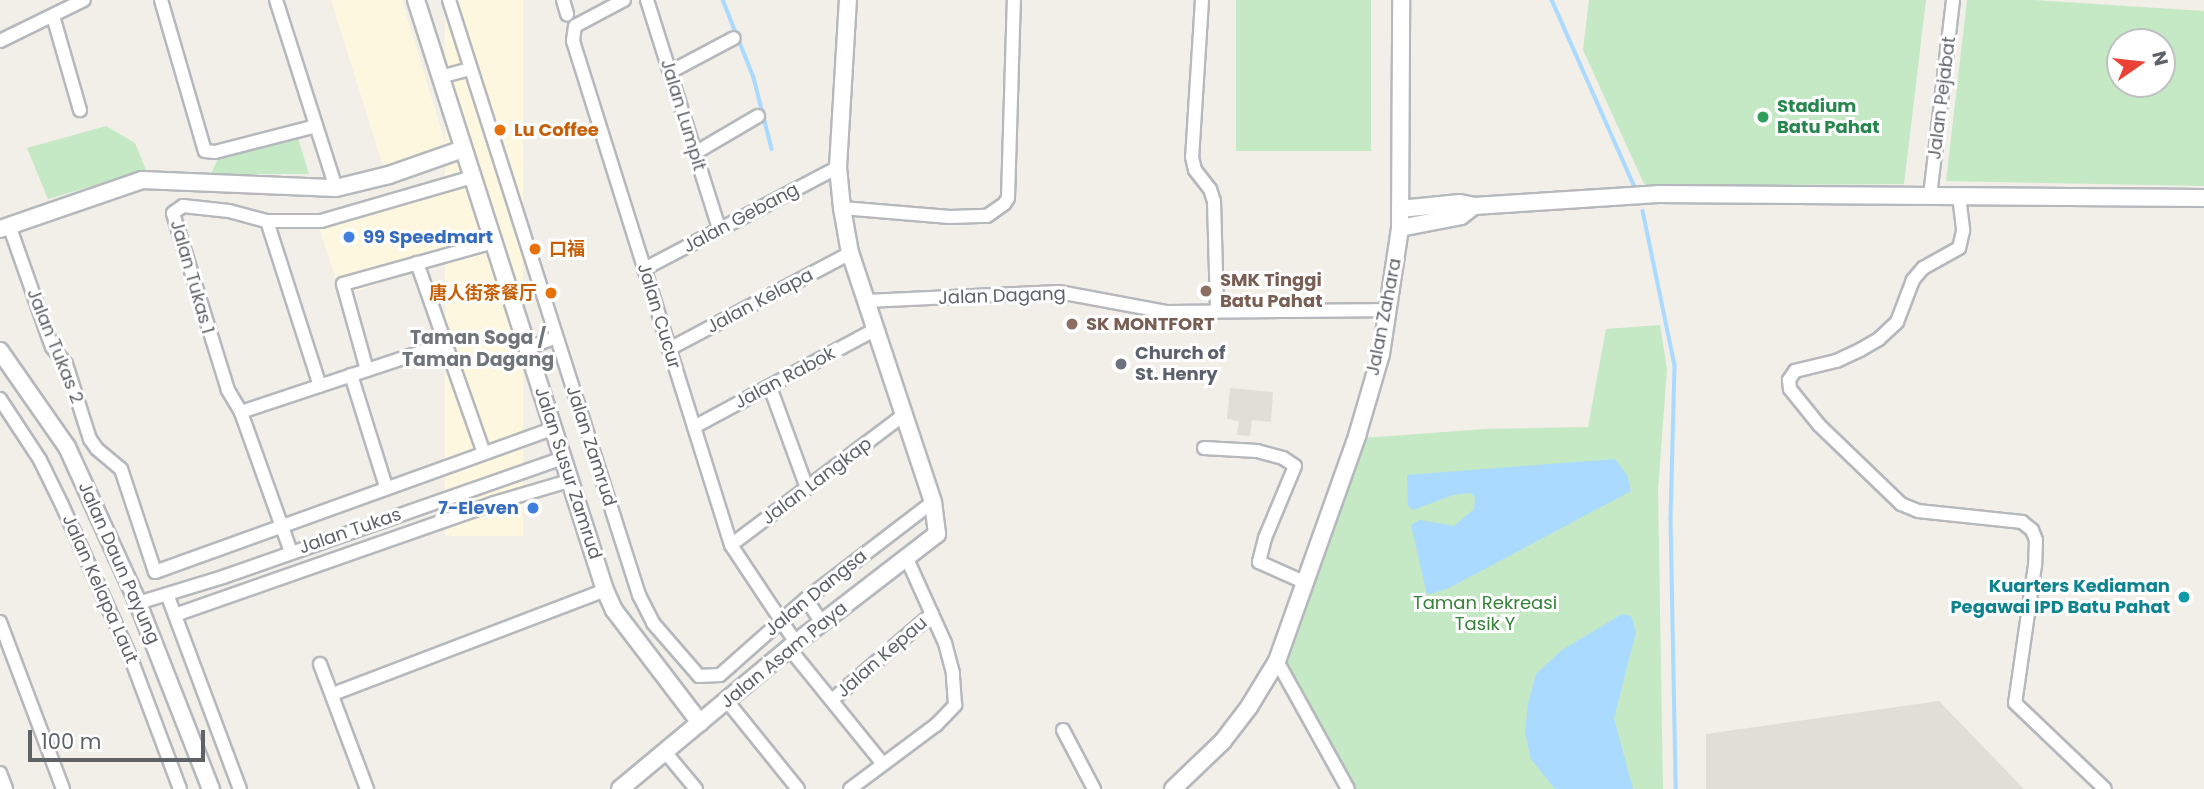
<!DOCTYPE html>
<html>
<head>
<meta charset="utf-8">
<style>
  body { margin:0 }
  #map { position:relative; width:2204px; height:789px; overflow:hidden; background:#f1efe8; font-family:Poppins,"Noto Sans SC",sans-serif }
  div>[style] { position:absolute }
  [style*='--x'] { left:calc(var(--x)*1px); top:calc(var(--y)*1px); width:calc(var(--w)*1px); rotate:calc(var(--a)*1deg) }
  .commercial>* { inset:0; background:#fef7e0; transform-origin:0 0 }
  .education>* { inset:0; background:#e1ded6 }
  .green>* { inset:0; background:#c5e8c5; transform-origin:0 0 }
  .water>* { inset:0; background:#aadaff }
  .stream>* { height:3.5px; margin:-1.75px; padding:0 1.75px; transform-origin:1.75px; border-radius:1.75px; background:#aadaff }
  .roads { filter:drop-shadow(2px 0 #b5b8bc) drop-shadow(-2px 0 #b5b8bc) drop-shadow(0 2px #b5b8bc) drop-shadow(0 -2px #b5b8bc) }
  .minor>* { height:12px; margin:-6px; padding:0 6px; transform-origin:6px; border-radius:6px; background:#fff }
  .tertiary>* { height:16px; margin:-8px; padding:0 8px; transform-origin:8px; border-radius:8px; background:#fff }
  .dots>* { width:19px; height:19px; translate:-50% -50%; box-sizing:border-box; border:4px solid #fff; border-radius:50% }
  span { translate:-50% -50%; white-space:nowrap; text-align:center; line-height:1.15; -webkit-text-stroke:6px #fff; paint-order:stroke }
  .street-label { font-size:18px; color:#5f6368 }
  .leisure-label { font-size:18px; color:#27864d; font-weight:700 }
  .left { translate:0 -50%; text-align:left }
  .food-label { font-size:18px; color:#c56008; font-weight:700 }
  .right { translate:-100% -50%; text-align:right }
  .shop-label { font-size:18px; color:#366cbe; font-weight:700 }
  .education-label { font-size:18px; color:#785e54; font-weight:700 }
  .worship-label { font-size:18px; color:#5b616d; font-weight:700 }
  .culture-label { font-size:18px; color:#0d838f; font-weight:700 }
  .park-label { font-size:18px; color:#348238 }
  .neighbourhood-label { font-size:19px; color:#70757a; font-weight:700 }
  .north { position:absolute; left:2106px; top:28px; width:70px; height:70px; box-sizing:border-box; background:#fff; border:2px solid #bfc1c3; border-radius:50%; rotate:76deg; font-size:19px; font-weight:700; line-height:28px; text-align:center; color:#5f6368 }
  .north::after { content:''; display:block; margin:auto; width:24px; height:32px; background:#ea4335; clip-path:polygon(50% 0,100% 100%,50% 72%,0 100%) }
  .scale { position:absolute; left:28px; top:730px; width:177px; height:32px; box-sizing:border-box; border:4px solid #5f6368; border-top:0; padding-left:9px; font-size:21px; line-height:24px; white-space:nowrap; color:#5f6368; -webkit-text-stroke:5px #fff; paint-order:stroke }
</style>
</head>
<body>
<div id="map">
  <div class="commercial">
    <div style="clip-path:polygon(331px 0,402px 0,450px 159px,388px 182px)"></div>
    <div style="left:445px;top:0;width:78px;height:536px"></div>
    <div style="left:464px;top:175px;width:77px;height:154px;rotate:72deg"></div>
  </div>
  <div class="education">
    <div style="clip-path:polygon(1230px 388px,1273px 392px,1271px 422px,1252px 420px,1250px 436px,1237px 435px,1239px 421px,1227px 419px)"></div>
    <div style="clip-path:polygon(1939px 701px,2024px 789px,1706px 789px,1706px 734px)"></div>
  </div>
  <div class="green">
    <div style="left:1236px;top:0;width:135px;height:151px"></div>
    <div style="clip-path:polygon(1589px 0,1926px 0,1904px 184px,1645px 186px,1583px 50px)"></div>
    <div style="clip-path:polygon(evenodd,1967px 0,2034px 0,2204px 11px,2204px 186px,1946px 181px,1967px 0,2120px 42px,2162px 42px,2162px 84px,2120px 84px,2120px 42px)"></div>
    <div style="clip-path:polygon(106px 126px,135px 143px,146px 170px,48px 199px,27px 148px)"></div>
    <div style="clip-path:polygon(297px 135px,309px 174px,211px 174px,219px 156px)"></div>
    <div style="clip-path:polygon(1660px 325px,1667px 369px,1658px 490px,1663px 789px,1355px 789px,1284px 656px,1363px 438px,1485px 429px,1588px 427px,1606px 329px)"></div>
  </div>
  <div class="water">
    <div style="clip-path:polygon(1615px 459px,1627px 475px,1631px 491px,1449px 588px,1427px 595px,1411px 525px,1420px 520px,1454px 526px,1474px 509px,1475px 497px,1471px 493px,1453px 495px,1413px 510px,1408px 506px,1407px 475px)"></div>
    <div style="clip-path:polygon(1622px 614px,1631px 616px,1636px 632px,1614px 718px,1633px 789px,1555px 789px,1531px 759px,1525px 732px,1528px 703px,1536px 674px,1562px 650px)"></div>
  </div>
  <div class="stream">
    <div style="--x:723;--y:0;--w:84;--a:68.3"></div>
    <div style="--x:754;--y:78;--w:73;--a:75.8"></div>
    <div style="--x:1552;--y:0;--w:208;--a:66.1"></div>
    <div style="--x:1643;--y:211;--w:158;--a:78.3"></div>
    <div style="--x:1675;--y:366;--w:152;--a:91.5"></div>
    <div style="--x:1671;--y:518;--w:271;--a:88.9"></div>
  </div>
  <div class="roads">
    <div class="minor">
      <div style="--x:161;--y:0;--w:157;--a:73.8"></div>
      <div style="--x:205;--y:151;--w:10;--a:6"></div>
      <div style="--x:215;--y:152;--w:104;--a:-14.4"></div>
      <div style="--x:276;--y:0;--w:197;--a:72.3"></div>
      <div style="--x:449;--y:0;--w:625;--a:72.29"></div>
      <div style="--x:639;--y:595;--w:31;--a:63"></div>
      <div style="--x:653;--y:623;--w:70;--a:49"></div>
      <div style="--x:699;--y:676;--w:21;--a:-3"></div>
      <div style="--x:720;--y:675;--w:115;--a:-41.5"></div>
      <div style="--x:806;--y:599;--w:160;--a:-37.4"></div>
      <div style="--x:563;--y:0;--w:15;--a:74"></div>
      <div style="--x:624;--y:0;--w:55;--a:152"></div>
      <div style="--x:575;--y:26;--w:15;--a:98"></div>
      <div style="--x:573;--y:41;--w:528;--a:72.59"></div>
      <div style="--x:731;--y:545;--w:118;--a:56.4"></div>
      <div style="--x:647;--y:0;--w:240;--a:72.5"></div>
      <div style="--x:1202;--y:0;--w:157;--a:93.6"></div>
      <div style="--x:1192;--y:157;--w:13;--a:77"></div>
      <div style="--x:1195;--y:170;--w:24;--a:52"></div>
      <div style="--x:1210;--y:189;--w:13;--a:72"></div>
      <div style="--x:1214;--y:201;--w:110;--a:88.4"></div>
      <div style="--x:53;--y:16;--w:98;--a:74"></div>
      <div style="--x:0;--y:41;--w:93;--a:-26"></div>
      <div style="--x:670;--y:72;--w:72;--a:-28"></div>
      <div style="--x:440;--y:77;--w:31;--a:-15"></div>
      <div style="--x:695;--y:153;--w:73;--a:-30.4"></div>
      <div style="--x:1930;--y:196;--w:197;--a:-83.3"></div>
      <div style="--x:1959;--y:196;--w:35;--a:83"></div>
      <div style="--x:1963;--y:231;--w:17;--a:103"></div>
      <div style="--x:1959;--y:248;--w:41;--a:150.9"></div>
      <div style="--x:1923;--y:268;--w:16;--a:130"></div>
      <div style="--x:1913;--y:280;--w:45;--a:110.9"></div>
      <div style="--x:1897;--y:322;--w:25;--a:137"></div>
      <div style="--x:1879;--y:339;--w:22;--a:150"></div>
      <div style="--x:1860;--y:350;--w:26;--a:155"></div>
      <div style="--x:1836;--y:361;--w:42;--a:166.3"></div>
      <div style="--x:1795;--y:371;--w:11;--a:124"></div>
      <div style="--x:1789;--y:380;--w:9;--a:84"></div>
      <div style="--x:1790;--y:389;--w:46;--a:51.1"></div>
      <div style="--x:1819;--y:425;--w:114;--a:43.9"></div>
      <div style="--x:1901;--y:504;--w:18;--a:22"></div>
      <div style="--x:1918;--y:511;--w:105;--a:6"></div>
      <div style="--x:2022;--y:522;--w:13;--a:39"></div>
      <div style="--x:2032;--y:530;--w:11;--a:68"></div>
      <div style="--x:2036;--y:540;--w:25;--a:92"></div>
      <div style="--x:2035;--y:565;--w:139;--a:98.2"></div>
      <div style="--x:2015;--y:703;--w:124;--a:43.7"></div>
      <div style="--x:842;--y:208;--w:108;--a:4.8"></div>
      <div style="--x:950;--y:217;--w:37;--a:-2"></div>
      <div style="--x:987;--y:216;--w:21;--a:-35"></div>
      <div style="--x:1004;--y:204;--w:7;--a:-56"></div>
      <div style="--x:1008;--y:198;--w:198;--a:-88.3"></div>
      <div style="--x:267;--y:221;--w:173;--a:72.2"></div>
      <div style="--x:9;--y:225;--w:129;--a:70.6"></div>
      <div style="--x:52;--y:347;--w:22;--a:51"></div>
      <div style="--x:66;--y:364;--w:79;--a:72.3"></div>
      <div style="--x:90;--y:439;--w:12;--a:55"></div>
      <div style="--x:97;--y:449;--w:31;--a:40"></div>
      <div style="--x:121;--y:469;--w:108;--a:71.7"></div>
      <div style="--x:155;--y:572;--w:423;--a:-19.8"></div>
      <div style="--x:417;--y:263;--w:201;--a:70.6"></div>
      <div style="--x:644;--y:269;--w:219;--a:-27.7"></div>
      <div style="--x:866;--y:301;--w:193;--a:-2.7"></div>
      <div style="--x:1059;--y:292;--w:110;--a:10.5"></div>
      <div style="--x:1167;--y:312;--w:222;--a:-0.5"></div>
      <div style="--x:528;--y:348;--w:30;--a:-21"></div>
      <div style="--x:669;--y:349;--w:205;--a:-27.9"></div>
      <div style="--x:367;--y:370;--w:89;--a:-105.6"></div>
      <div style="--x:343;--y:284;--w:156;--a:-15.6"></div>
      <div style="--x:351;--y:375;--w:117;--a:72.6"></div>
      <div style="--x:770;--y:387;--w:108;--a:69.9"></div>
      <div style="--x:0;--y:399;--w:73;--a:56.7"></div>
      <div style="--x:40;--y:460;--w:50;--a:63.9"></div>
      <div style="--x:62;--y:505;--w:166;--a:65.8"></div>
      <div style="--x:130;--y:656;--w:142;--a:69.4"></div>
      <div style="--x:241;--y:412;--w:215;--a:-18.4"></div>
      <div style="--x:694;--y:427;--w:207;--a:-28.3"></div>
      <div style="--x:1204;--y:448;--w:53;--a:3.2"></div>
      <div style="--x:1257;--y:451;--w:27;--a:15"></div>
      <div style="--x:1283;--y:458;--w:14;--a:34"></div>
      <div style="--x:1295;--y:466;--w:78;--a:112.6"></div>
      <div style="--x:1265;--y:538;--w:25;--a:104"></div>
      <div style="--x:1259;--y:562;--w:49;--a:24"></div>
      <div style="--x:731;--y:545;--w:214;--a:-37"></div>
      <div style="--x:291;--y:552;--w:149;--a:-109.7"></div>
      <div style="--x:241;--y:412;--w:26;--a:-121"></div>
      <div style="--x:228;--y:390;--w:185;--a:-107.3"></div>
      <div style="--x:173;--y:213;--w:12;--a:-35"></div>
      <div style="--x:183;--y:206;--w:46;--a:6.2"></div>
      <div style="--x:229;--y:211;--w:39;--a:15"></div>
      <div style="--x:267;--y:221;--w:54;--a:0"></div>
      <div style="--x:321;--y:221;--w:157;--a:-16.2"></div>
      <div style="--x:167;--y:594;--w:208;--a:69.5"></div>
      <div style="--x:806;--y:599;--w:29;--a:56"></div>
      <div style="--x:138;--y:603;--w:89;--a:-17"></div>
      <div style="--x:223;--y:577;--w:359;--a:-19.3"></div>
      <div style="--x:175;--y:615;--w:338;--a:-19.3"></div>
      <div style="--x:494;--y:503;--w:78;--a:-16.3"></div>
      <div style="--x:0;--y:622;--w:178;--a:69.3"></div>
      <div style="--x:789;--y:648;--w:149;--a:51"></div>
      <div style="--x:1277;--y:661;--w:146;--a:61"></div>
      <div style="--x:320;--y:664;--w:134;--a:69.4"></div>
      <div style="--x:333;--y:694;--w:291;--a:-20.9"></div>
      <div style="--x:832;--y:700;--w:132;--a:-40.7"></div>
      <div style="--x:727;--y:701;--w:113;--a:51.1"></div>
      <div style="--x:1063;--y:730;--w:67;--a:62.3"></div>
      <div style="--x:666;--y:753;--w:47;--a:50.2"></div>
      <div style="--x:0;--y:773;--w:17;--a:69"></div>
      <div style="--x:850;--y:789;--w:107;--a:-36.7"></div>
      <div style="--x:936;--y:725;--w:28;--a:-46"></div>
      <div style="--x:955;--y:705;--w:32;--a:-94"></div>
      <div style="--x:953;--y:673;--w:31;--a:-105"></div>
      <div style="--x:945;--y:643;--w:92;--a:-114.3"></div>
    </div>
    <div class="tertiary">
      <div style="--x:416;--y:0;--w:620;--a:72.24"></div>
      <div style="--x:605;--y:590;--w:22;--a:66"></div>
      <div style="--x:614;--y:610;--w:142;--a:52.7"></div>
      <div style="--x:1400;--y:209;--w:60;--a:-5.7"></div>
      <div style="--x:1460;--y:203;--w:14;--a:12"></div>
      <div style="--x:1474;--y:206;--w:184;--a:-3.7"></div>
      <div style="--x:1658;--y:194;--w:546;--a:0.42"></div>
      <div style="--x:1400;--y:228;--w:62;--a:-11.1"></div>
      <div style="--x:1461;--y:216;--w:16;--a:-38"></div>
      <div style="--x:0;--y:229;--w:150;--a:-19"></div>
      <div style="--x:142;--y:180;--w:194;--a:2.4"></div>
      <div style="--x:336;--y:188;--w:55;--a:-13.8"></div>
      <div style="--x:389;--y:175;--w:78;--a:-19.4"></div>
      <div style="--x:0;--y:351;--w:117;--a:55.1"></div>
      <div style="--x:67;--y:447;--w:171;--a:65.5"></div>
      <div style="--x:138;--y:603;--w:200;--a:68.6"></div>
      <div style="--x:620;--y:789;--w:220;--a:-39.8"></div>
      <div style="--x:789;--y:648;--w:187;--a:-37.6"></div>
      <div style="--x:937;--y:534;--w:32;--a:-97"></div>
      <div style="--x:933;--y:502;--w:262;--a:-108.4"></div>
      <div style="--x:850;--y:253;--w:46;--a:-100.1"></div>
      <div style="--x:842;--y:208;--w:41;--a:-95.6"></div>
      <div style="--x:838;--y:167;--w:167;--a:-86.6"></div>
      <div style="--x:1173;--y:789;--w:69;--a:-43.8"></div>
      <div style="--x:1223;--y:741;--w:43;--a:-52.6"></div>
      <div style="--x:1249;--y:707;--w:54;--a:-58.7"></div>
      <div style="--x:1277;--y:661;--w:239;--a:-70.4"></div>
      <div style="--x:1357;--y:436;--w:85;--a:-73.7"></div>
      <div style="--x:1381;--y:354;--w:127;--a:-81.4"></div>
      <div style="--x:1400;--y:228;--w:228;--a:-89.7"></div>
    </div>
  </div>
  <div class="dots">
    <div style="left:1763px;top:117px;background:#2e9e5b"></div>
    <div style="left:500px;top:130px;background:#e8710a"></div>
    <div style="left:349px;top:237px;background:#3f7fe0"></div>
    <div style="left:535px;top:249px;background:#e8710a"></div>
    <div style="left:1206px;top:291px;background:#8d6e63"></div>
    <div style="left:551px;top:293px;background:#e8710a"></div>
    <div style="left:1072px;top:324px;background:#8d6e63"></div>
    <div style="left:1121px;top:364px;background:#6b7280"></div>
    <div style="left:533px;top:508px;background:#3f7fe0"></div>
    <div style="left:2184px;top:597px;background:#0f9aa8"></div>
  </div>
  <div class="street-label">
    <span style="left:1942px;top:98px;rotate:-83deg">Jalan Pejabat</span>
    <span style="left:683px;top:115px;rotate:73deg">Jalan Lumpit</span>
    <span style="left:741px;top:218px;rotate:-28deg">Jalan Gebang</span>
    <span style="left:192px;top:277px;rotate:74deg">Jalan Tukas 1</span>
    <span style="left:1002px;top:296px;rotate:-2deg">Jalan Dagang</span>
    <span style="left:760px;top:301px;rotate:-28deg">Jalan Kelapa</span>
    <span style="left:659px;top:316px;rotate:73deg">Jalan Cucur</span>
    <span style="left:1384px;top:317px;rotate:-79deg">Jalan Zahara</span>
    <span style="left:55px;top:346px;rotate:68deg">Jalan Tukas 2</span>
    <span style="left:785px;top:378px;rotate:-28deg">Jalan Rabok</span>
    <span style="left:591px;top:446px;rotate:72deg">Jalan Zamrud</span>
    <span style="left:568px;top:473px;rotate:72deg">Jalan Susur Zamrud</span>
    <span style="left:817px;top:481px;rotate:-37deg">Jalan Langkap</span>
    <span style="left:350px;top:531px;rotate:-19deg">Jalan Tukas</span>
    <span style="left:119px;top:563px;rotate:66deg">Jalan Daun Payung</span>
    <span style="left:100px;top:589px;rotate:66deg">Jalan Kelapa Laut</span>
    <span style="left:816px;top:593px;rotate:-39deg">Jalan Dangsa</span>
    <span style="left:784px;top:655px;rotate:-39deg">Jalan Asam Paya</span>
    <span style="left:882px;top:657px;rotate:-41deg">Jalan Kepau</span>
  </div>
  <div class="leisure-label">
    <span class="left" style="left:1777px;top:117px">Stadium<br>Batu Pahat</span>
  </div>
  <div class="food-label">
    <span class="left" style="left:514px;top:130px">Lu Coffee</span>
    <span class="left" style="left:549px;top:249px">口福</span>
    <span class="right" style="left:537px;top:293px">唐人街茶餐厅</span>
  </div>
  <div class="shop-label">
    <span class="left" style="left:363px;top:237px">99 Speedmart</span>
    <span class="right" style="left:519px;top:508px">7-Eleven</span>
  </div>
  <div class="education-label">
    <span class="left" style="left:1220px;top:291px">SMK Tinggi<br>Batu Pahat</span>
    <span class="left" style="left:1086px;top:324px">SK MONTFORT</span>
  </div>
  <div class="worship-label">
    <span class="left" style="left:1135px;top:364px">Church of<br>St. Henry</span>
  </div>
  <div class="culture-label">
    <span class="right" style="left:2170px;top:597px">Kuarters Kediaman<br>Pegawai IPD Batu Pahat</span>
  </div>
  <div class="park-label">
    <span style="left:1485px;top:614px">Taman Rekreasi<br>Tasik Y</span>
  </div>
  <div class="neighbourhood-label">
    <span style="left:478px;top:349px">Taman Soga /<br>Taman Dagang</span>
  </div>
  <div class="north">N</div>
  <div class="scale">100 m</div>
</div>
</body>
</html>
